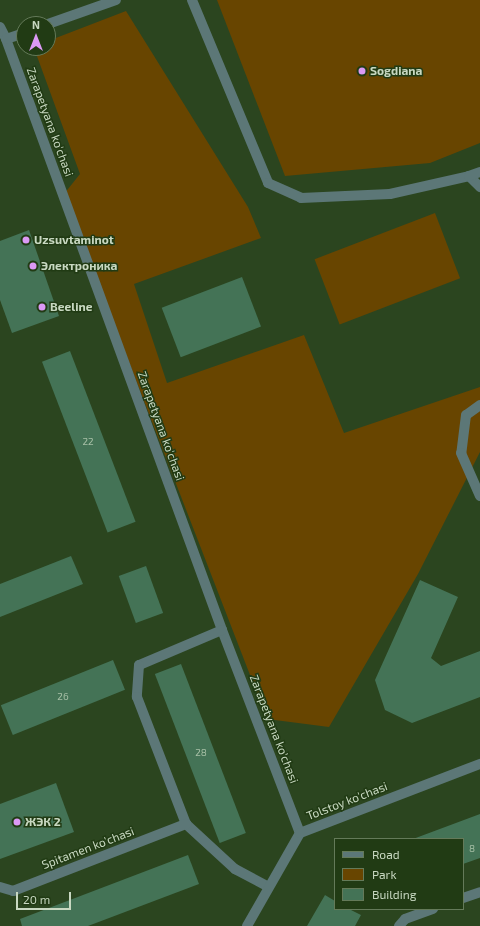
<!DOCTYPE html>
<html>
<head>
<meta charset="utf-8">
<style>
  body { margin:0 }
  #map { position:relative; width:480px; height:926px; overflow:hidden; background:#2b451f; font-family:"Exo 2",sans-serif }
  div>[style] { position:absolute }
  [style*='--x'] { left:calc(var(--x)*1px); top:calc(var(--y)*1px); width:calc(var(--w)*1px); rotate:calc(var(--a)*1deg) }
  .green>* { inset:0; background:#684500; transform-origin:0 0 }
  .building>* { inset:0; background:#447356; transform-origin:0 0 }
  .minor>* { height:10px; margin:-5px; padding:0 5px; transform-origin:5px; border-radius:5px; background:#5c7777 }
  .dots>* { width:11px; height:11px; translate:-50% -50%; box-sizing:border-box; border:2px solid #213b14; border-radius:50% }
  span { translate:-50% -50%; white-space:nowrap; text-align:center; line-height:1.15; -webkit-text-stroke:3px #213b14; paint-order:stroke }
  .number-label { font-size:10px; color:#a7bfa6 }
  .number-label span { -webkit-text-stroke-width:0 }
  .poi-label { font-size:12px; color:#c8d8c1; font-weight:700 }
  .left { translate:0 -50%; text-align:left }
  .street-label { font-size:12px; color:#c8d8c1 }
  .legend { position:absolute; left:334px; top:838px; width:130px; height:72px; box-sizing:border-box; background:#213b14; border:1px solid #647a59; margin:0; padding:5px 7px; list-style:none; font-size:12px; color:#c8d8c1 }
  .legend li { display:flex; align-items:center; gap:8px; height:20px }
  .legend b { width:20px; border:1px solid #647a59 }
  .north { position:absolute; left:16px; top:16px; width:40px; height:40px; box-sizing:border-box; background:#213b14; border:1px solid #647a59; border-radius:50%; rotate:0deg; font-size:11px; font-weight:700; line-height:16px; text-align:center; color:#c8d8c1 }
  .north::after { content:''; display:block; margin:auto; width:14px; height:18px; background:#db99f5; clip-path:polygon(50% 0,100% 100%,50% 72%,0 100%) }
  .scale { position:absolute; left:16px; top:892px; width:55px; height:18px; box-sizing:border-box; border:2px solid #c8d8c1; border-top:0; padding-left:5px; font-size:12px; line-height:14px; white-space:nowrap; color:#c8d8c1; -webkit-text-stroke:3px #213b14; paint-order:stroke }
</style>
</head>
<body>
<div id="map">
  <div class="green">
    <div style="clip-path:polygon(217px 0,480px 0,480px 143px,430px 163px,285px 176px)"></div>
    <div style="clip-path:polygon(126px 11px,248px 207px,261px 238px,134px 284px,167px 383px,304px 335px,344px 433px,480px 387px,480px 452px,418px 574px,329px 727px,267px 719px,64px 194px,80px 174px,34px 48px,48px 48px,48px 41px)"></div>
    <div style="left:435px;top:213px;width:70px;height:129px;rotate:69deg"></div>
  </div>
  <div class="building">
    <div style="clip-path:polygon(29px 230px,59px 316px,12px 333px,0 300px,0 241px)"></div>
    <div style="left:242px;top:277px;width:53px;height:86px;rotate:69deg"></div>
    <div style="left:70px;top:351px;width:183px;height:30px;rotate:69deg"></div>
    <div style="clip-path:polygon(71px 556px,83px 584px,0 617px,0 584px)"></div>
    <div style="left:146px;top:566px;width:50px;height:29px;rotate:70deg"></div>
    <div style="clip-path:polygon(420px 580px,458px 597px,431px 658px,441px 666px,480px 651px,480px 697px,412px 723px,385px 710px,375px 680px)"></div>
    <div style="left:113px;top:660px;width:32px;height:121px;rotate:68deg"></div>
    <div style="left:181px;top:664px;width:181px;height:28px;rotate:69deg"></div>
    <div style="clip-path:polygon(56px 783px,74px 832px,0 859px,0 804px)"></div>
    <div style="clip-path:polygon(480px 814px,480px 858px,463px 864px,463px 839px,413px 839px)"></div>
    <div style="clip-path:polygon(188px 855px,199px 884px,88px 926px,22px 926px,20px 919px)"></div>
    <div style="clip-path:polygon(325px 895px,335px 901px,335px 909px,349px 909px,361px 915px,355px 926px,307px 926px)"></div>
  </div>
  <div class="minor">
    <div style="--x:192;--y:0;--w:198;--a:67.4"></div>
    <div style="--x:268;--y:183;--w:36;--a:24"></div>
    <div style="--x:301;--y:198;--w:89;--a:-2.6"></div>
    <div style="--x:390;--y:194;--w:81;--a:-12.8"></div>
    <div style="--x:469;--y:176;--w:16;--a:45"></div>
    <div style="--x:48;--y:24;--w:72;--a:-19.4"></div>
    <div style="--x:0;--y:27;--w:13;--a:63"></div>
    <div style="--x:6;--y:39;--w:629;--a:69.92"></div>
    <div style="--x:222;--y:630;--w:217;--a:69"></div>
    <div style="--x:6;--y:39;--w:19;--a:-18"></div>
    <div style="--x:469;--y:176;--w:12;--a:-20"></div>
    <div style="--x:480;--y:405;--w:17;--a:144"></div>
    <div style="--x:466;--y:415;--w:38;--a:97"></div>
    <div style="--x:461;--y:453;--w:47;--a:66.2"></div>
    <div style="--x:222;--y:630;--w:90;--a:157.1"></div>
    <div style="--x:139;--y:665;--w:32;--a:94"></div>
    <div style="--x:137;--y:697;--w:136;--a:68.9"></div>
    <div style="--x:186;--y:824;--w:67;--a:42.6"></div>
    <div style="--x:235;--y:869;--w:38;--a:28"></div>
    <div style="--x:0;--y:887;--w:14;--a:17"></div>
    <div style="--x:13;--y:891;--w:186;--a:-21.2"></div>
    <div style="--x:463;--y:898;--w:18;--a:-19"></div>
    <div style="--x:247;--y:926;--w:107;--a:-60.3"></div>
    <div style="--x:300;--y:833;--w:193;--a:-21"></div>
    <div style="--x:399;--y:926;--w:9;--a:-49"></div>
    <div style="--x:405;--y:919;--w:30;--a:-20"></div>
  </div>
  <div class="dots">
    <div style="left:362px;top:71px;background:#db99f5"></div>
    <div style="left:26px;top:240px;background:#db99f5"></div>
    <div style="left:33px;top:266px;background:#db99f5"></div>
    <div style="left:42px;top:307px;background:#db99f5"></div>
    <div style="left:17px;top:822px;background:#db99f5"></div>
  </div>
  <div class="number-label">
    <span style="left:88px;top:442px">22</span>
    <span style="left:63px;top:697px">26</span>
    <span style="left:201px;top:753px">28</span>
    <span style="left:472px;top:849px">8</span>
  </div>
  <div class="poi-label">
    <span class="left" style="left:370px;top:71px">Sogdiana</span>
    <span class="left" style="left:34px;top:240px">Uzsuvtaminot</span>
    <span class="left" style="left:41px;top:266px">Электроника</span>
    <span class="left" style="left:50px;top:307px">Beeline</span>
    <span class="left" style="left:25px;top:822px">ЖЭК 2</span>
  </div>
  <div class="street-label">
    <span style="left:50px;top:122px;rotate:70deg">Zarapetyana ko'chasi</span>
    <span style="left:161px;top:426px;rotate:70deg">Zarapetyana ko'chasi</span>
    <span style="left:274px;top:729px;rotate:69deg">Zarapetyana ko'chasi</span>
    <span style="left:347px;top:801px;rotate:-21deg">Tolstoy ko'chasi</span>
    <span style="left:88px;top:848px;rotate:-21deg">Spitamen ko'chasi</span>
  </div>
  <ul class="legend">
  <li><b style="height:5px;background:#5c7777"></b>Road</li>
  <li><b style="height:11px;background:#684500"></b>Park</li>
  <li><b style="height:11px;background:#447356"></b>Building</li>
  </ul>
  <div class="north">N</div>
  <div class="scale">20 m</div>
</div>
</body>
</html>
